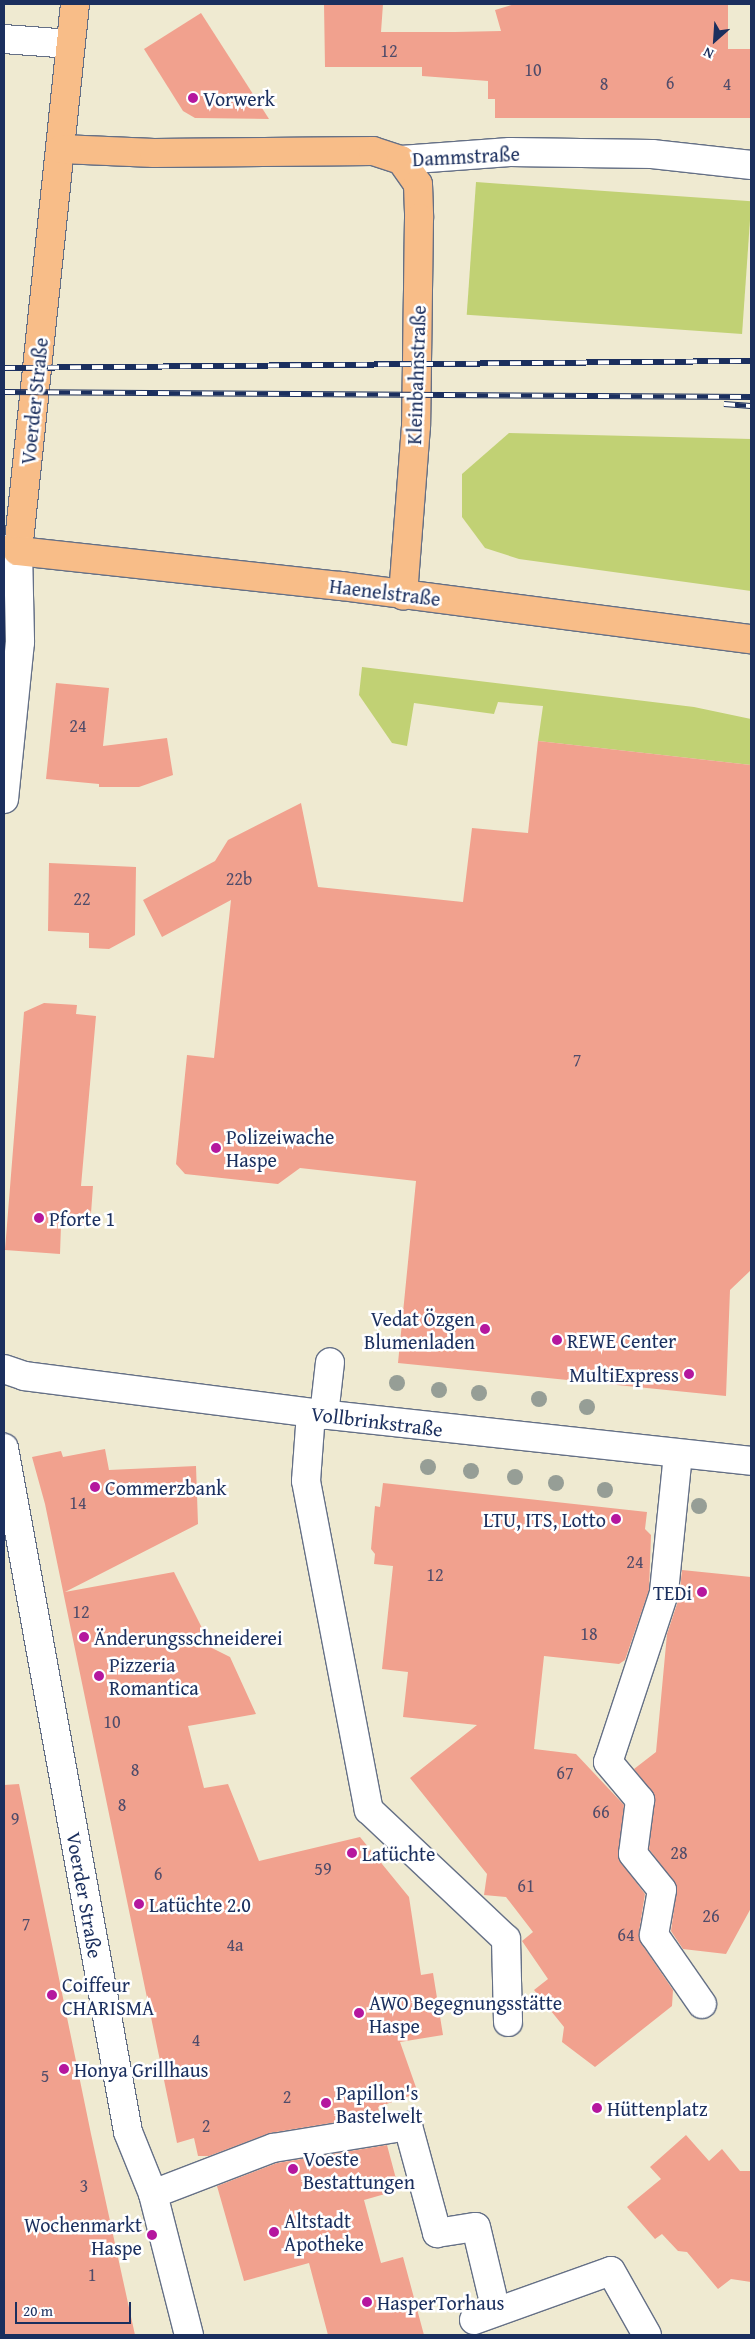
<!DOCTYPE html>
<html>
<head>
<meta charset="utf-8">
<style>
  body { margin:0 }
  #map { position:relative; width:755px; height:2339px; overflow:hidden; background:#efead1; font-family:"Gentium Book Plus",serif }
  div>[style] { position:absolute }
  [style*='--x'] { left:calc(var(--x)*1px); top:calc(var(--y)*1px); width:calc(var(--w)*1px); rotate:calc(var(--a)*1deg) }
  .green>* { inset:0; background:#c1d174; transform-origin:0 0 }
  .building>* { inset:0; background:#f1a18e }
  .roads { filter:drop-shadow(1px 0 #657086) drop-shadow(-1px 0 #657086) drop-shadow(0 1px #657086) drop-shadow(0 -1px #657086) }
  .minor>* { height:28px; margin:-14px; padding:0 14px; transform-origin:14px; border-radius:14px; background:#fff }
  .major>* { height:28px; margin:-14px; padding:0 14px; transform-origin:14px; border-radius:14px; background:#f8bd88 }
  .rail>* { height:5.5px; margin-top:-2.75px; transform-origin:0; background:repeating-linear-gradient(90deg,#fff 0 11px,#1b2f5e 0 22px); box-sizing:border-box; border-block:1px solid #1b2f5e }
  .trees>* { width:16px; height:16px; margin:-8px; border-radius:50%; background:#969e96 }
  .dots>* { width:14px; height:14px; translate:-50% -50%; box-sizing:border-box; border:2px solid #fff; border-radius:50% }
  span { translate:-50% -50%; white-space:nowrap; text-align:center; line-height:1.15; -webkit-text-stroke:5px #fff; paint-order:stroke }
  .number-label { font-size:18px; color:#504c6a }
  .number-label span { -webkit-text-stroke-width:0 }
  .poi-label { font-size:20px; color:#1b2f5e }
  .left { translate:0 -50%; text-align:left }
  .right { translate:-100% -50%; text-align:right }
  .street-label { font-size:20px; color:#1b2f5e }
  .frame { position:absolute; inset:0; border:5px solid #1b2f5e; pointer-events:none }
  .north { position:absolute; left:690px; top:15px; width:50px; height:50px; -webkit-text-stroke:4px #fff; paint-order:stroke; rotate:206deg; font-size:14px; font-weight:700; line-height:20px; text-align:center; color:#1b2f5e }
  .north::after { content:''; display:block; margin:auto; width:18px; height:22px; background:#1b2f5e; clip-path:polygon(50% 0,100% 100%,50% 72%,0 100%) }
  .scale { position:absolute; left:15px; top:2302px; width:116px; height:22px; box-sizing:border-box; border:2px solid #1b2f5e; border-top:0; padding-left:6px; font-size:15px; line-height:18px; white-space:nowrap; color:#1b2f5e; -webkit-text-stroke:4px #fff; paint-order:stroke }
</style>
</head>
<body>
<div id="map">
  <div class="green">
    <div style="left:476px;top:182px;width:276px;height:133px;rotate:4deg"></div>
    <div style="clip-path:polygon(509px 433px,751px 439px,751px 591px,519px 559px,485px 548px,462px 517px,462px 474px)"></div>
    <div style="clip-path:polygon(362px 667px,694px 707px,751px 719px,751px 765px,538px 741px,543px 706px,498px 702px,494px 714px,414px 703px,407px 746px,392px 743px,359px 695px)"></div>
  </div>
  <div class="building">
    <div style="clip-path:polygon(324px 4px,383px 4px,381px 32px,455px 32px,501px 31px,495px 10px,515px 4px,728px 4px,728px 49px,751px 49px,751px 118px,495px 118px,495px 99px,488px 99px,488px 81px,422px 76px,422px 67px,325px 67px)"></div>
    <div style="clip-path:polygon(201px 13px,269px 119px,195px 118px,183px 111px,144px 49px)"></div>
    <div style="clip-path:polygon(56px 683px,109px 688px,103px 746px,167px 738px,173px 775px,139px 787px,99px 787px,99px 784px,46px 779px)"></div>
    <div style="clip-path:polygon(538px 741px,751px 765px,751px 1270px,730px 1290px,726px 1396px,398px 1363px,416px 1181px,300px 1168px,278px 1184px,185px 1174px,176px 1164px,187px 1055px,214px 1058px,231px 900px,162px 937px,143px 900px,215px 861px,228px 840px,301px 803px,318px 887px,463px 902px,472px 828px,528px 833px)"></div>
    <div style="clip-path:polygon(49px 863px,136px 867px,135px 935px,109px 949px,89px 948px,89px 933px,48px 931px)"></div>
    <div style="clip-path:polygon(44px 1003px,77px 1005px,76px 1014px,96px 1016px,81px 1186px,93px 1186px,90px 1227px,61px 1225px,60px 1254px,5px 1250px,24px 1012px)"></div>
    <div style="clip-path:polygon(105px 1449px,109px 1470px,196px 1466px,198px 1524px,65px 1592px,174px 1572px,212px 1648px,230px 1657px,256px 1714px,188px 1726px,204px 1788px,228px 1784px,259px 1861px,360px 1837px,409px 1897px,421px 1975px,433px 1973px,443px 2035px,400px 2042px,418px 2093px,378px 2107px,380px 2115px,270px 2133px,209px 2156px,198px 2156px,194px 2138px,177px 2143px,45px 1504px,32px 1457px,61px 1451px,63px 1457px)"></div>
    <div style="clip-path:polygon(383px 1483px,647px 1512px,645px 1529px,651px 1535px,649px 1590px,625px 1660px,619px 1664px,544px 1656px,534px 1749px,576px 1754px,624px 1805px,618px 1858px,645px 1894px,639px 1932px,641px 1943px,673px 1990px,672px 2006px,595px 2067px,562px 2042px,564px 2027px,534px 1990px,548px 1979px,522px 1941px,533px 1932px,506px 1897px,484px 1895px,487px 1874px,410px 1778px,477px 1725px,403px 1717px,408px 1672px,382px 1669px,393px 1566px,374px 1564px,375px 1554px,371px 1549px,375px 1506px,380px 1507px)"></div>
    <div style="clip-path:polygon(682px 1570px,751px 1577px,751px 1908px,726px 1954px,683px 1949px,671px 1931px,677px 1887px,649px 1849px,655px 1796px,634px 1769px,656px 1752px,667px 1634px,679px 1598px)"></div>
    <div style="clip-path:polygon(19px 1784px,91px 2134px,135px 2335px,4px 2335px,4px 1785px)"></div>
    <div style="clip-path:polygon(686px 2135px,709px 2161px,722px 2149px,740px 2171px,751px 2171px,751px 2282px,731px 2279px,718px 2289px,687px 2252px,678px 2251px,662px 2234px,655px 2239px,627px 2207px,661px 2179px,650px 2167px)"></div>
    <div style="clip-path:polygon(387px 2145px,399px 2190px,364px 2200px,381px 2263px,403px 2257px,424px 2335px,328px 2335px,309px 2263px,244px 2281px,217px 2186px,277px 2163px)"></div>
  </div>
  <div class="roads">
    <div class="minor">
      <div style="--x:4;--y:39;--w:66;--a:4.3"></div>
      <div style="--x:401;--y:160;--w:109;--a:-4.2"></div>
      <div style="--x:510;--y:152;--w:142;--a:0.8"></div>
      <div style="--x:652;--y:154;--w:100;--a:6.3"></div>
      <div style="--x:4;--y:549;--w:14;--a:8"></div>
      <div style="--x:18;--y:551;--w:91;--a:88.7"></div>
      <div style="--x:20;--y:642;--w:158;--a:95.8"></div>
      <div style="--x:4;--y:1369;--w:21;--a:19"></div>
      <div style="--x:24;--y:1376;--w:289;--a:7.3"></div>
      <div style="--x:311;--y:1413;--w:443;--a:6.2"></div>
      <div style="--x:311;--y:1413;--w:68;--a:94.2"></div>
      <div style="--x:306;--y:1481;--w:335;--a:79.2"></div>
      <div style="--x:369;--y:1810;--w:188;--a:43.3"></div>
      <div style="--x:506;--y:1939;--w:83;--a:88.6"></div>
      <div style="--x:324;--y:1415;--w:53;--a:-83.5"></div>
      <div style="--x:4;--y:1448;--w:695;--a:79.72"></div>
      <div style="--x:128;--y:2132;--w:67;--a:68"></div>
      <div style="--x:153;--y:2194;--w:146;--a:75.7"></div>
      <div style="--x:678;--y:1454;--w:140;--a:95.8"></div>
      <div style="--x:664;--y:1593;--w:178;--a:108.3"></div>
      <div style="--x:608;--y:1762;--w:50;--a:49.9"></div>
      <div style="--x:640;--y:1800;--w:54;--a:97.4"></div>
      <div style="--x:633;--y:1854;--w:46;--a:51.1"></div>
      <div style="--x:662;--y:1890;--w:46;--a:100.1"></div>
      <div style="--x:654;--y:1935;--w:84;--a:55.2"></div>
      <div style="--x:153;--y:2194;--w:129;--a:-21"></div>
      <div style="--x:273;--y:2148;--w:137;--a:-9.3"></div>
      <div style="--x:408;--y:2126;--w:111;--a:74.8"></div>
      <div style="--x:437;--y:2233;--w:39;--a:-9"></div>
      <div style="--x:476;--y:2227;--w:69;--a:76.6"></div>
      <div style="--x:474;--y:2320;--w:145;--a:-19.7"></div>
      <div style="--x:611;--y:2271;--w:73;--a:60.6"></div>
    </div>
    <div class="major">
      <div style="--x:75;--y:4;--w:550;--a:95.95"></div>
      <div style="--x:18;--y:551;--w:325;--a:6.2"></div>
      <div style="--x:341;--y:586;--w:413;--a:7.4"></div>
      <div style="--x:61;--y:149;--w:93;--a:2.5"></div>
      <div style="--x:154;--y:153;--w:219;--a:-0.5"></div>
      <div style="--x:373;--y:151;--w:29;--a:18"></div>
      <div style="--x:401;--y:160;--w:29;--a:55"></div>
      <div style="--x:418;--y:184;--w:34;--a:88"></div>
      <div style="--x:419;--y:218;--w:208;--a:90.8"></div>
      <div style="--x:416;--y:426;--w:170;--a:94.4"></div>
    </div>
  </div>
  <div class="rail">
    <div style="--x:4;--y:368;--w:747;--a:-0.54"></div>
    <div style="--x:4;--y:392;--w:747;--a:0.38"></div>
    <div style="--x:724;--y:404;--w:27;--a:4"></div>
  </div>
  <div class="trees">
    <div style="left:397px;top:1383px"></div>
    <div style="left:439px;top:1390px"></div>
    <div style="left:479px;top:1393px"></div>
    <div style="left:539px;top:1399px"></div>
    <div style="left:587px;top:1407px"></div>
    <div style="left:428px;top:1467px"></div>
    <div style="left:471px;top:1471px"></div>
    <div style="left:515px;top:1477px"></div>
    <div style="left:556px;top:1483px"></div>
    <div style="left:605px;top:1490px"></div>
    <div style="left:699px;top:1506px"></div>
  </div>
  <div class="dots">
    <div style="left:193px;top:98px;background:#b5179e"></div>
    <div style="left:216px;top:1148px;background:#b5179e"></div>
    <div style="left:39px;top:1218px;background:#b5179e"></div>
    <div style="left:485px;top:1329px;background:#b5179e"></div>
    <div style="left:557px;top:1340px;background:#b5179e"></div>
    <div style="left:689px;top:1374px;background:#b5179e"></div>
    <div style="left:95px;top:1487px;background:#b5179e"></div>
    <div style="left:616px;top:1519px;background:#b5179e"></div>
    <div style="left:702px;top:1592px;background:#b5179e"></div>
    <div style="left:84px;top:1637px;background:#b5179e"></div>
    <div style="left:99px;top:1676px;background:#b5179e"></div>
    <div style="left:352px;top:1853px;background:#b5179e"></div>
    <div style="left:139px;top:1904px;background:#b5179e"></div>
    <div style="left:52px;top:1995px;background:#b5179e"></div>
    <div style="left:359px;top:2013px;background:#b5179e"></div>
    <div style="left:64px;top:2069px;background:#b5179e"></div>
    <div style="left:326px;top:2103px;background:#b5179e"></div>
    <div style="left:597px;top:2108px;background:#b5179e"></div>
    <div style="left:293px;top:2169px;background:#b5179e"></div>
    <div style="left:274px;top:2232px;background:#b5179e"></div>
    <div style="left:152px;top:2235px;background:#b5179e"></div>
    <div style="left:367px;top:2302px;background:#b5179e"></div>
  </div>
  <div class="number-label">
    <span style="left:389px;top:51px">12</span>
    <span style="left:533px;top:70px">10</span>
    <span style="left:670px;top:83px">6</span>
    <span style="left:604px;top:84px">8</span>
    <span style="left:727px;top:84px">4</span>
    <span style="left:78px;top:726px">24</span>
    <span style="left:239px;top:879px">22b</span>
    <span style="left:82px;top:899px">22</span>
    <span style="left:577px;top:1060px">7</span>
    <span style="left:78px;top:1503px">14</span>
    <span style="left:635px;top:1562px">24</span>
    <span style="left:435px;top:1575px">12</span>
    <span style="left:81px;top:1612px">12</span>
    <span style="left:589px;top:1634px">18</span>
    <span style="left:112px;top:1722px">10</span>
    <span style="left:135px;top:1770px">8</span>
    <span style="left:565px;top:1773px">67</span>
    <span style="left:122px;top:1805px">8</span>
    <span style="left:601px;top:1812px">66</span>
    <span style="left:15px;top:1819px">9</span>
    <span style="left:679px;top:1853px">28</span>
    <span style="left:323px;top:1869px">59</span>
    <span style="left:158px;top:1874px">6</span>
    <span style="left:526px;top:1886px">61</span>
    <span style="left:711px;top:1916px">26</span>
    <span style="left:26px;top:1924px">7</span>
    <span style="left:626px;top:1935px">64</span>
    <span style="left:235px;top:1945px">4a</span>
    <span style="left:196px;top:2040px">4</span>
    <span style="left:45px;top:2076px">5</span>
    <span style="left:287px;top:2097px">2</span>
    <span style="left:206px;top:2126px">2</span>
    <span style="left:84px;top:2186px">3</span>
    <span style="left:92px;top:2275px">1</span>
  </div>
  <div class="poi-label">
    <span class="left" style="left:203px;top:98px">Vorwerk</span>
    <span class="left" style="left:226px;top:1148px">Polizeiwache<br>Haspe</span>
    <span class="left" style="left:49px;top:1218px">Pforte 1</span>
    <span class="right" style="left:475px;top:1330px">Vedat Özgen<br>Blumenladen</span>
    <span class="left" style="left:567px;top:1340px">REWE Center</span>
    <span class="right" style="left:679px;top:1374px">MultiExpress</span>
    <span class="left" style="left:105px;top:1487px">Commerzbank</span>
    <span class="right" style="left:606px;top:1519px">LTU, ITS, Lotto</span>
    <span class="right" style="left:692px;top:1592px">TEDi</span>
    <span class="left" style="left:94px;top:1637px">Änderungsschneiderei</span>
    <span class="left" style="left:109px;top:1676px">Pizzeria<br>Romantica</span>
    <span class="left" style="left:362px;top:1853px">Latüchte</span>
    <span class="left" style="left:149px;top:1904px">Latüchte 2.0</span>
    <span class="left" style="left:62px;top:1996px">Coiffeur<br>CHARISMA</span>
    <span class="left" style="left:369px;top:2014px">AWO Begegnungsstätte<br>Haspe</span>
    <span class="left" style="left:74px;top:2069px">Honya Grillhaus</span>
    <span class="left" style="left:336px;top:2104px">Papillon's<br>Bastelwelt</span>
    <span class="left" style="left:607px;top:2108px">Hüttenplatz</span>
    <span class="left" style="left:303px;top:2170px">Voeste<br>Bestattungen</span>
    <span class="left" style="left:284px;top:2232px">Altstadt<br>Apotheke</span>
    <span class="right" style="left:142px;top:2236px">Wochenmarkt<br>Haspe</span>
    <span class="left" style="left:377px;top:2302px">HasperTorhaus</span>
  </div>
  <div class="street-label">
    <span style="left:466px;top:156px;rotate:-3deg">Dammstraße</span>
    <span style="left:416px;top:375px;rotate:-88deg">Kleinbahnstraße</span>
    <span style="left:34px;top:401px;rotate:-84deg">Voerder Straße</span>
    <span style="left:385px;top:592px;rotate:7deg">Haenelstraße</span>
    <span style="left:377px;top:1421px;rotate:7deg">Vollbrinkstraße</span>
    <span style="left:85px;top:1895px;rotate:80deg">Voerder Straße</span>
  </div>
  <div class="frame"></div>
  <div class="north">N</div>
  <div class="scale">20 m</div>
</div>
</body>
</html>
